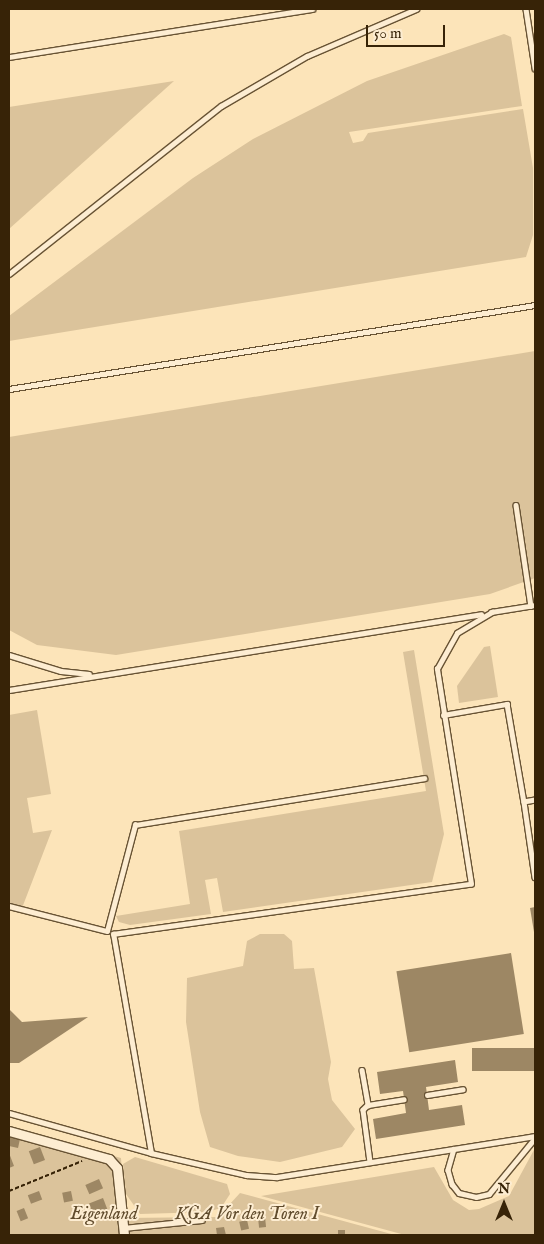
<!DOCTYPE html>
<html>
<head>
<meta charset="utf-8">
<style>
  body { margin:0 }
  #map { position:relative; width:544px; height:1244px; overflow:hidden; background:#fce4b9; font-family:"IM FELL English",serif }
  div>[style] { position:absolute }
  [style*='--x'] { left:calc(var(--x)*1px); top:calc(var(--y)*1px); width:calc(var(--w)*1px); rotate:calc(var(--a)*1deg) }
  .green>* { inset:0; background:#dbc39b }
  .building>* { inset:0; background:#9d8764; transform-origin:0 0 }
  .path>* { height:2px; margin-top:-1px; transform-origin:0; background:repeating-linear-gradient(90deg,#372307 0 4px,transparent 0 6.5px) }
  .roads { filter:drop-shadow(1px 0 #685334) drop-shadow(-1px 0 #685334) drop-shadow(0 1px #685334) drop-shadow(0 -1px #685334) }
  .service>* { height:4.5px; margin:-2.25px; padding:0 2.25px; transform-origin:2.25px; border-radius:2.25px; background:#fdedd2 }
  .minor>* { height:9px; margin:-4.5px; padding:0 4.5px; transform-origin:4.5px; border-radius:4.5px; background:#fdedd2 }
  span { translate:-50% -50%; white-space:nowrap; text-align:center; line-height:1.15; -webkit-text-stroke:4px #fdedd2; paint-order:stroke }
  .park-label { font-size:18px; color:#604b2c; font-style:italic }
  .frame { position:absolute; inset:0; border:10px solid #372307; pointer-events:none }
  .north { position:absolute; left:479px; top:1179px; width:50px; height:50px; -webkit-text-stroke:4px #fdedd2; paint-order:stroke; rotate:0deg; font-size:14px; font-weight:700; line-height:20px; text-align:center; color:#372307 }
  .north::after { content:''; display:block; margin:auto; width:18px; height:22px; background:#372307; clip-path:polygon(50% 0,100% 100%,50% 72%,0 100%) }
  .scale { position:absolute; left:366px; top:25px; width:79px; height:22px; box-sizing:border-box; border:2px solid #372307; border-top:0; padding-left:6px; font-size:15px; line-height:18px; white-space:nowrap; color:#372307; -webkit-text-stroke:4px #fdedd2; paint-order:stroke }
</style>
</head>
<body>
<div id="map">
  <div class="green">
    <div style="clip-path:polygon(504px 34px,511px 37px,522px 106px,349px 132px,353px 143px,363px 141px,368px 133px,523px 109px,533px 168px,533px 235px,526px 257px,9px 341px,9px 316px,193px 178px,253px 139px,367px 81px)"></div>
    <div style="clip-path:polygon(174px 81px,9px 229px,9px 107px)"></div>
    <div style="clip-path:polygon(535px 351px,535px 578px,490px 594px,116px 655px,37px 645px,9px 630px,9px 437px)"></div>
    <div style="clip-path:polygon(490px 646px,498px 697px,459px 703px,457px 686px,484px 647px)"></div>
    <div style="clip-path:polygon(414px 650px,444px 834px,432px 882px,223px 912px,217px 878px,205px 880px,211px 914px,130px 925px,119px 922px,116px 916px,190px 904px,179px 831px,426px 791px,403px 652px)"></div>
    <div style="clip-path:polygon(37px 710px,51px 794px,27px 798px,33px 833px,52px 830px,22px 908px,9px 903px,9px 715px)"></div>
    <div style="clip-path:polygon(260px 934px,284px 934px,292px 941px,294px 969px,314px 968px,331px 1062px,328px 1079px,332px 1100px,355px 1129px,342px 1147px,280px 1162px,238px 1156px,210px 1147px,200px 1112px,186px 1022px,187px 978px,243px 966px,247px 941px)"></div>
    <div style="clip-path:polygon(9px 1127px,121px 1158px,125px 1218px,218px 1217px,240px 1193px,395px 1235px,9px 1235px)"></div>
    <div style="clip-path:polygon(535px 1148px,535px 1235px,405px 1235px,261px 1196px,434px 1167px,453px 1200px,469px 1210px,479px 1209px,509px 1196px)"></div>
    <div style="clip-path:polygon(135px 1157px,227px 1184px,230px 1194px,221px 1208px,207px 1212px,140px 1214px,126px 1194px,123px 1164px)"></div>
  </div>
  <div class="building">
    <div style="clip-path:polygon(535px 907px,535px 932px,534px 932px,530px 908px)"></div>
    <div style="left:511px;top:953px;width:82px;height:116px;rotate:81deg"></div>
    <div style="clip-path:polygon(9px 1009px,22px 1022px,88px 1017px,19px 1063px,9px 1063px)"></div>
    <div style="left:535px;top:1048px;width:23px;height:63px;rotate:90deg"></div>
    <div style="clip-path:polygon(455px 1060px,458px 1082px,426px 1087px,429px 1110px,462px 1105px,465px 1125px,376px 1139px,373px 1119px,406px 1113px,403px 1091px,380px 1094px,377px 1072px)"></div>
    <div style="clip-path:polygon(9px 1136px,20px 1139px,18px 1148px,9px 1146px)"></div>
    <div style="left:40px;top:1147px;width:14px;height:12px;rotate:69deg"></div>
    <div style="clip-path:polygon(9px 1153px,14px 1166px,9px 1168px)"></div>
    <div style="left:99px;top:1179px;width:10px;height:15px;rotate:66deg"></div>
    <div style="left:39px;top:1191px;width:9px;height:12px;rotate:69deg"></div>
    <div style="left:71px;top:1191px;width:10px;height:9px;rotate:79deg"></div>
    <div style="left:103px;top:1198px;width:14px;height:15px;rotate:69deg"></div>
    <div style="left:24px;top:1208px;width:11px;height:8px;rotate:68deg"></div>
    <div style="left:265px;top:1217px;width:10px;height:7px;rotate:84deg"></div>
    <div style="left:247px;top:1220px;width:9px;height:8px;rotate:77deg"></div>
    <div style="clip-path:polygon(224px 1227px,226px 1235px,217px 1235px,216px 1228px)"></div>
    <div style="left:338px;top:1230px;width:7px;height:5px"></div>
  </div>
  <div class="path">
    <div style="--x:9;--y:1191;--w:79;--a:-22.3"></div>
  </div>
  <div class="roads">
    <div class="service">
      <div style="--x:526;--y:9;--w:60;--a:81.3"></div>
      <div style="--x:9;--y:57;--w:307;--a:-9"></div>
      <div style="--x:9;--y:274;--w:270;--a:-38.4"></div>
      <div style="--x:221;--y:106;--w:99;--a:-30.2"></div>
      <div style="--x:307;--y:56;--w:119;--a:-23.3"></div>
      <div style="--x:9;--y:389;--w:533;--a:-9.07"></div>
      <div style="--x:516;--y:505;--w:102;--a:81.6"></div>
      <div style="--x:491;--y:612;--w:45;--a:-9"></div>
      <div style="--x:9;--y:655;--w:54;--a:17.1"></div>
      <div style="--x:61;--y:671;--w:28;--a:6"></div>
      <div style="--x:9;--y:690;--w:478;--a:-9.1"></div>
      <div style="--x:443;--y:715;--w:65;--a:-9.8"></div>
      <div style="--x:507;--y:704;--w:99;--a:80.2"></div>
      <div style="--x:535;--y:800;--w:11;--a:170"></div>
      <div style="--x:524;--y:802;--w:76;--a:81.7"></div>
      <div style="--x:9;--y:906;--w:101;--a:14.3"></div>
      <div style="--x:107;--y:931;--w:110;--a:-75.2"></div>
      <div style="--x:135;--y:825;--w:293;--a:-9.2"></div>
      <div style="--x:362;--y:1070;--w:36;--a:80"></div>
      <div style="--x:368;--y:1105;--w:36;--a:-9"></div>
      <div style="--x:427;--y:1095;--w:36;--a:-9"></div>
      <div style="--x:368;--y:1105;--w:7;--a:135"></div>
      <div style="--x:363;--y:1110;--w:52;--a:82.3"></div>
      <div style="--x:9;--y:1113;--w:148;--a:15.7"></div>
      <div style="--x:151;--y:1153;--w:98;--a:13"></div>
      <div style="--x:246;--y:1175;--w:31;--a:4"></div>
      <div style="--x:277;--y:1177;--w:261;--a:-9"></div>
      <div style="--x:454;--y:1149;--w:22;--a:106"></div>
      <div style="--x:448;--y:1170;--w:15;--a:74"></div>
      <div style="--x:452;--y:1184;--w:11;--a:52"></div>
      <div style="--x:459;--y:1193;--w:17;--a:13"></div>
      <div style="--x:476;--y:1197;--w:13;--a:-13"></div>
      <div style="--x:489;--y:1194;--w:72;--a:-50.6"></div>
      <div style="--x:151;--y:1153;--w:222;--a:-99.8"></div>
      <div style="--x:113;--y:934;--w:361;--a:-8"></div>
      <div style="--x:471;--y:884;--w:218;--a:-99"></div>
      <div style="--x:437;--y:669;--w:41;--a:-60.9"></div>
      <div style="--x:457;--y:633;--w:41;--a:-31"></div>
      <div style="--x:123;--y:1228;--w:79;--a:-5.8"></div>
    </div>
    <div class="minor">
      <div style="--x:9;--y:1131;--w:104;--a:15.6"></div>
      <div style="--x:109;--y:1159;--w:12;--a:48"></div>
      <div style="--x:117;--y:1168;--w:67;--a:84"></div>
    </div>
  </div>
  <div class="park-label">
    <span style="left:104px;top:1215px">Eigenland</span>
    <span style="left:247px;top:1215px">KGA Vor den Toren I</span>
  </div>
  <div class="frame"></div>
  <div class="north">N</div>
  <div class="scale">50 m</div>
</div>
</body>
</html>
